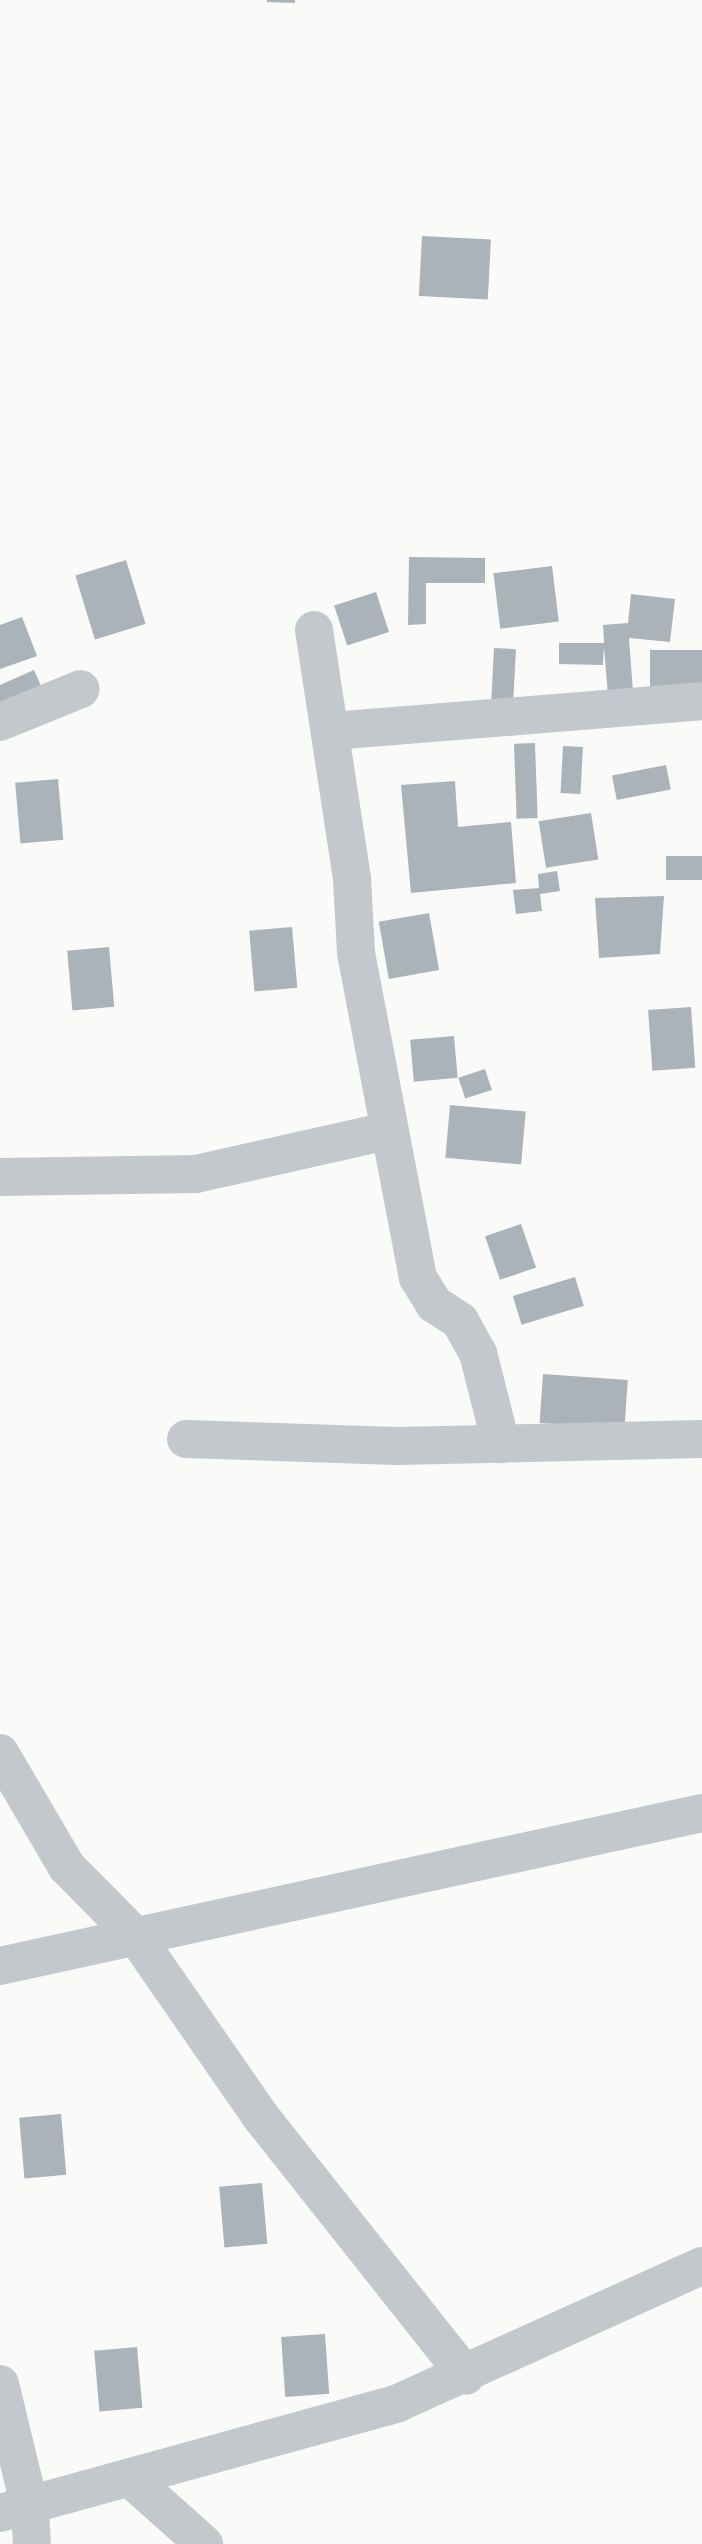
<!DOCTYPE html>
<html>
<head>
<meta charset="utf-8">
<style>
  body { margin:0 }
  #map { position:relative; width:702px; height:2544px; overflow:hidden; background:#fafaf8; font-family:"Fira Sans",sans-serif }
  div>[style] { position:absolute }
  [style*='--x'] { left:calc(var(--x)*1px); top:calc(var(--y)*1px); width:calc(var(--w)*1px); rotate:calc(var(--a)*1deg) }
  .building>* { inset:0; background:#aab3b9; transform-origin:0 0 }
  .minor>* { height:38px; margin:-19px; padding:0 19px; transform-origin:19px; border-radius:19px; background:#c3c8cc }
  span { translate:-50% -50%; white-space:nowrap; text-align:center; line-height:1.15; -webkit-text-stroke:7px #fff; paint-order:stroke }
</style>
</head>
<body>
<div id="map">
  <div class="building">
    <div style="clip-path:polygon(267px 0,295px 0,295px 3px,267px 2px)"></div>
    <div style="left:422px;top:236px;width:69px;height:60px;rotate:3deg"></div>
    <div style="clip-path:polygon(409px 557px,485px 558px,485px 583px,426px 583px,426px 624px,408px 625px)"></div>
    <div style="left:126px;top:560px;width:67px;height:53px;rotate:73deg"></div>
    <div style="left:552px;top:566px;width:56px;height:59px;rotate:83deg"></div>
    <div style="left:376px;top:592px;width:42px;height:44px;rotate:72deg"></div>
    <div style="clip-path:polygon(631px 594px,675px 599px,670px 642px,629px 638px,634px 705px,609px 707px,604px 647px,603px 665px,559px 664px,559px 643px,604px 643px,603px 625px,628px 623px)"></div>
    <div style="clip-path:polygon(22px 617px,37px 656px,0 669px,0 625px)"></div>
    <div style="left:494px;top:648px;width:22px;height:51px;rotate:3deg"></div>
    <div style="left:650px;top:650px;width:52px;height:42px"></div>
    <div style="clip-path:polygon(34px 670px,45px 695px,0 714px,0 685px)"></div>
    <div style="left:535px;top:743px;width:75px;height:21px;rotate:88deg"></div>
    <div style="left:563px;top:746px;width:20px;height:47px;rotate:3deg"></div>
    <div style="left:666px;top:765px;width:25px;height:55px;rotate:79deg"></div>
    <div style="left:58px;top:779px;width:61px;height:43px;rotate:85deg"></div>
    <div style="clip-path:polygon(455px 781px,458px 827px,511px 822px,516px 883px,411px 893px,401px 785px)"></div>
    <div style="left:591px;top:813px;width:47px;height:53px;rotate:81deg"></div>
    <div style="left:702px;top:856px;width:24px;height:36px;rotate:90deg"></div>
    <div style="clip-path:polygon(557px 871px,560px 891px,540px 894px,542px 911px,516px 914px,513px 890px,539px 888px,538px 874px)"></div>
    <div style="clip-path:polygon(664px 896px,660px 954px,599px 958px,595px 898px)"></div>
    <div style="left:429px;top:913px;width:58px;height:51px;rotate:80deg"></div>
    <div style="left:292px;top:927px;width:61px;height:43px;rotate:85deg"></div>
    <div style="left:109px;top:947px;width:60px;height:42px;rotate:85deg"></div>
    <div style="left:691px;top:1007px;width:61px;height:43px;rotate:86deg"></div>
    <div style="left:454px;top:1036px;width:42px;height:44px;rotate:85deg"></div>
    <div style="left:485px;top:1069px;width:22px;height:28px;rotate:72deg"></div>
    <div style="left:450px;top:1105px;width:76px;height:53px;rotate:5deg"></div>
    <div style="left:521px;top:1224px;width:46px;height:38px;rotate:71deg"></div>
    <div style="left:575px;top:1277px;width:30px;height:65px;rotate:73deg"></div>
    <div style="left:543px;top:1374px;width:85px;height:49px;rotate:4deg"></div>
    <div style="left:61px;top:2114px;width:61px;height:42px;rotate:85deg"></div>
    <div style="left:262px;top:2183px;width:61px;height:43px;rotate:85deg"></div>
    <div style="left:325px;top:2334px;width:60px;height:44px;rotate:86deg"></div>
    <div style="left:137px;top:2347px;width:61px;height:43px;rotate:85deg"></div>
  </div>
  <div class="minor">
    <div style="--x:314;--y:630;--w:252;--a:81.3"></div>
    <div style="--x:352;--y:879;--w:74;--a:86.9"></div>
    <div style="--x:356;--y:953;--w:331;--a:79.2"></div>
    <div style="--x:418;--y:1278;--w:31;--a:58"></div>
    <div style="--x:434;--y:1304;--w:31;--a:33"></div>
    <div style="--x:460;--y:1321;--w:37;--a:61"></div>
    <div style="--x:478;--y:1353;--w:94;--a:75.8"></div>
    <div style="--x:0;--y:722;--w:87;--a:-22.2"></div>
    <div style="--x:332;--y:731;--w:371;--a:-4.6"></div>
    <div style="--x:0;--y:1177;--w:196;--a:-0.9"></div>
    <div style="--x:196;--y:1174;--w:196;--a:-12.7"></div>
    <div style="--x:186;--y:1439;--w:211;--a:1.9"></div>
    <div style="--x:397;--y:1446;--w:305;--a:-1.3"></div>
    <div style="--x:0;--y:1753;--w:132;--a:59.6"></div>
    <div style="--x:67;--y:1867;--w:100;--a:45.4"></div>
    <div style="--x:137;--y:1938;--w:218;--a:55.3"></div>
    <div style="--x:261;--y:2117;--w:330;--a:51.6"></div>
    <div style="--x:0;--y:1966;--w:718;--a:-12.3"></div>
    <div style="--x:0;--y:2384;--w:128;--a:76.4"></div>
    <div style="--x:30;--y:2508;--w:36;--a:87"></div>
    <div style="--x:131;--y:2479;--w:98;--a:41.7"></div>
    <div style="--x:0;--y:2513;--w:413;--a:-15.4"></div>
    <div style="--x:398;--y:2403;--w:333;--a:-24.3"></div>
  </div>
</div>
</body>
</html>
